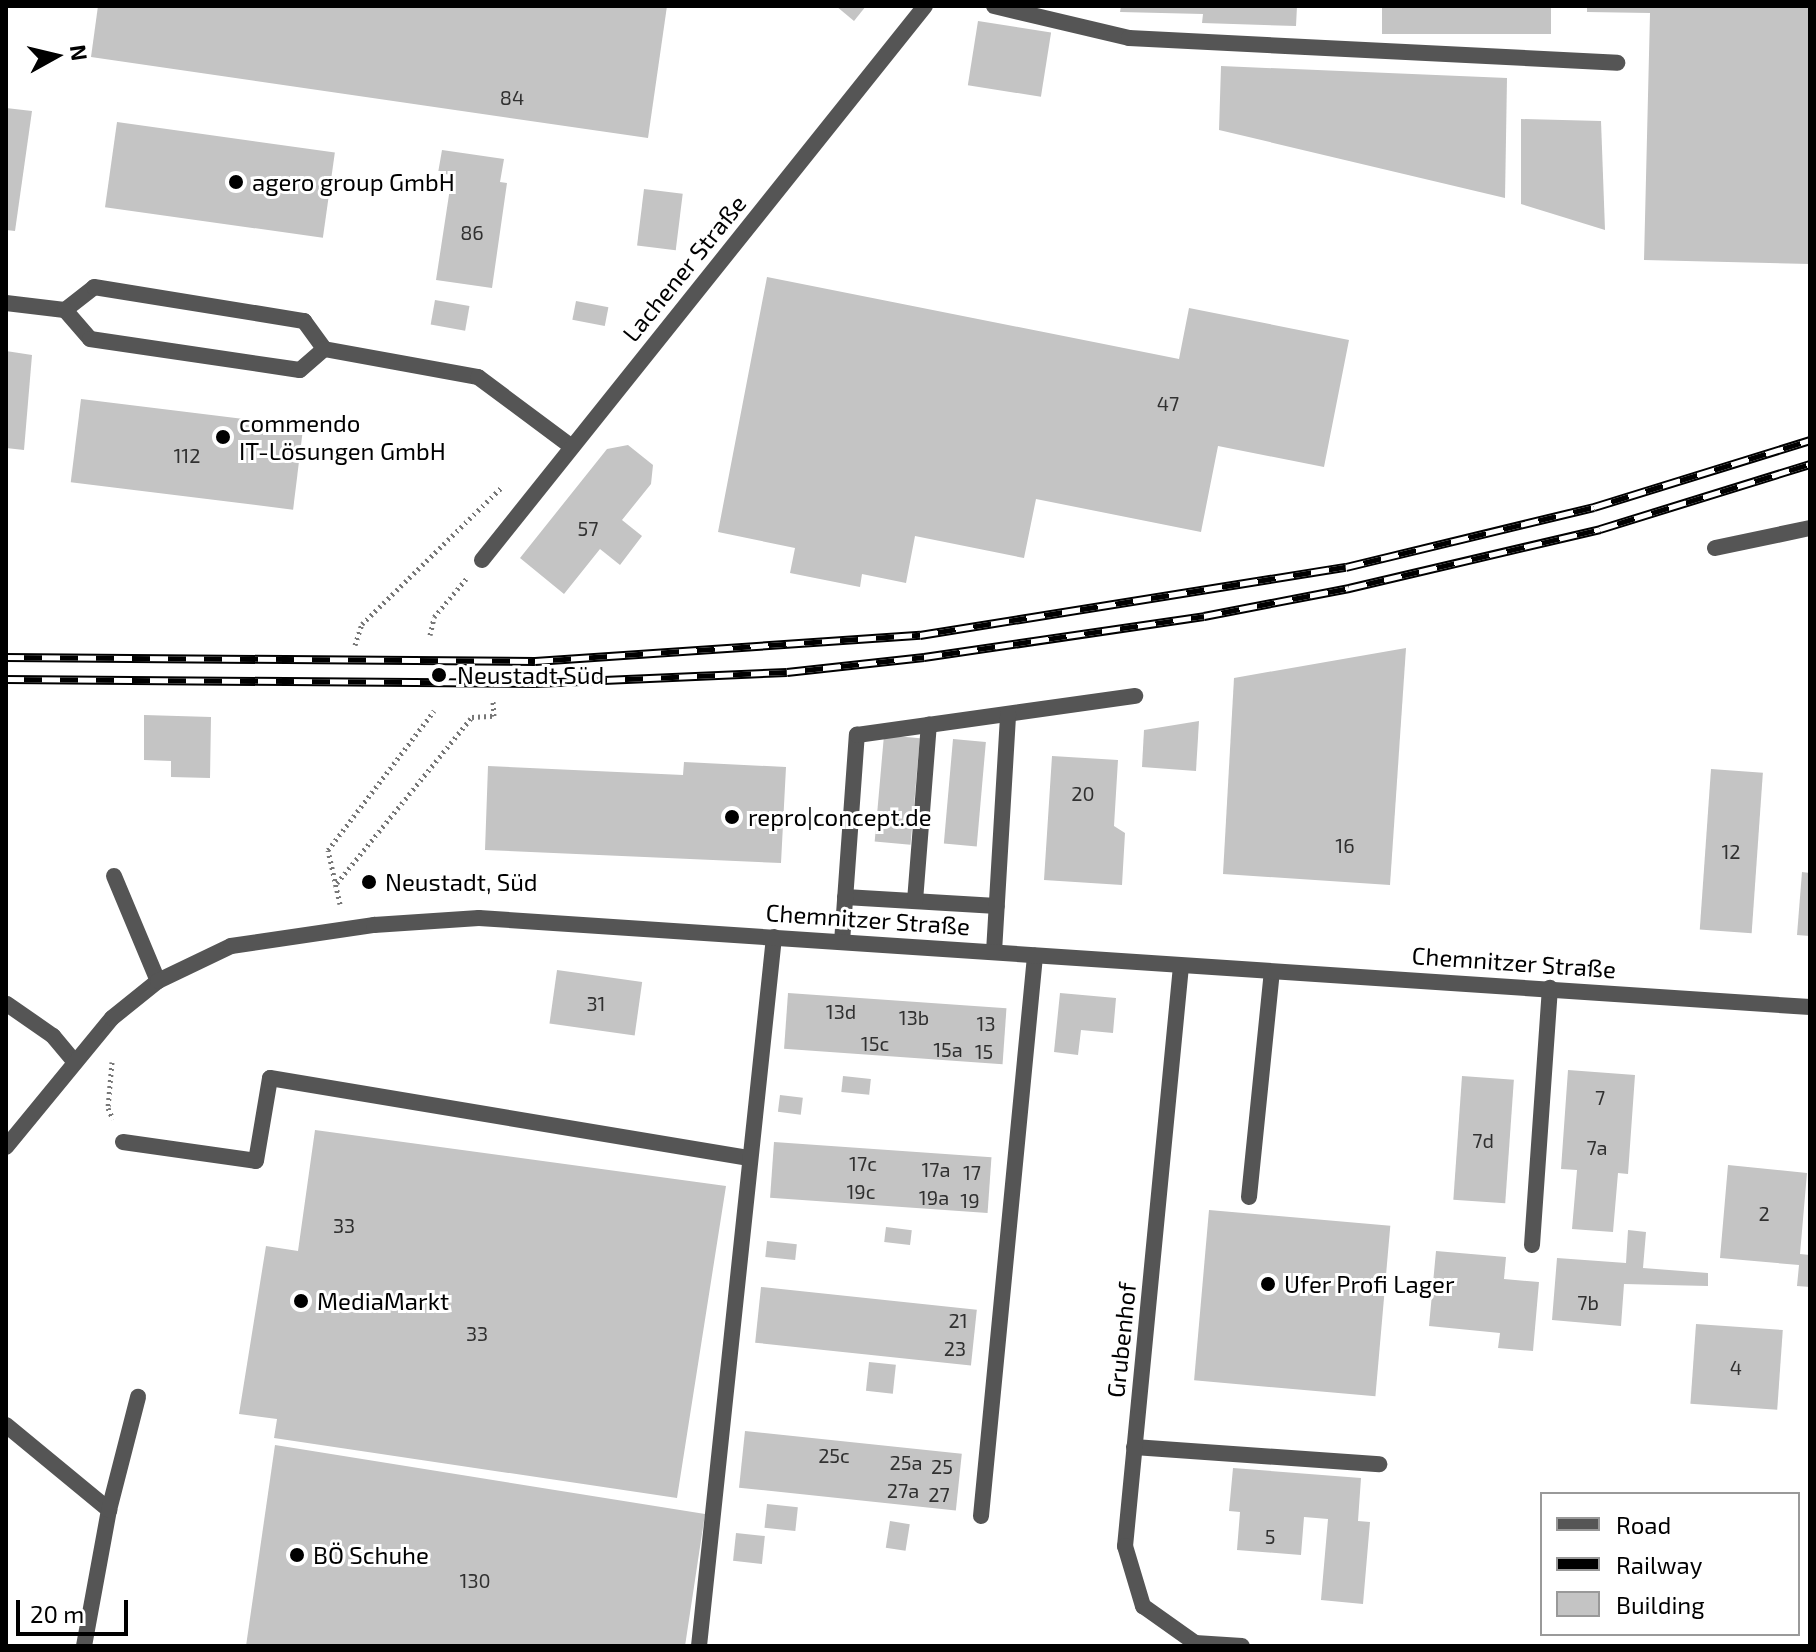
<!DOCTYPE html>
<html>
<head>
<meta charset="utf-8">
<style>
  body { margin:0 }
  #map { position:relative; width:1816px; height:1652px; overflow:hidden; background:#fff; font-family:"Exo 2",sans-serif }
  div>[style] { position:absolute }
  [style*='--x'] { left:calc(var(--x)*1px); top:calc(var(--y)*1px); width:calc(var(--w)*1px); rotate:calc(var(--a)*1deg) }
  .building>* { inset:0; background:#c4c4c4; transform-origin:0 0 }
  .path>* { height:5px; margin-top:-2.5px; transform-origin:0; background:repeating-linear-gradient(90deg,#777 0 2px,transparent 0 6px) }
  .service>* { height:16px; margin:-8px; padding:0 8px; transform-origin:8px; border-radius:8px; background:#555 }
  .minor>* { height:16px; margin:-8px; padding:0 8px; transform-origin:8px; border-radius:8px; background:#555 }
  .rail>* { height:9px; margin-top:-4.5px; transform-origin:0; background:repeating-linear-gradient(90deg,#fff 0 18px,#000 0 36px); box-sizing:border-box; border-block:2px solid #000 }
  .dots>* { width:22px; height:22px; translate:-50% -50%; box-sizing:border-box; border:4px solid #fff; border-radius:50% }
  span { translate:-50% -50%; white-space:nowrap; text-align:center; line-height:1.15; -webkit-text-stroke:6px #fff; paint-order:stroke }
  .number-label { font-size:20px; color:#313131 }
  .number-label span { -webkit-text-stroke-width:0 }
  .poi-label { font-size:24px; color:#000 }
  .left { translate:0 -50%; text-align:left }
  .street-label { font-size:24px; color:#000 }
  .frame { position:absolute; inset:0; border:8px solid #000; pointer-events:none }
  .legend { position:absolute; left:1540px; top:1492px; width:260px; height:144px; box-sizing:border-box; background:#fff; border:2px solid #999; margin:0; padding:10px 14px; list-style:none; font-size:24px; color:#000 }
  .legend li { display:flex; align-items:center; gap:16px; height:40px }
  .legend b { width:40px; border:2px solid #999 }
  .north { position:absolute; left:16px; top:16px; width:80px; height:80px; -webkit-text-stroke:6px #fff; paint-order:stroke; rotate:82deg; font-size:22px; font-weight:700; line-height:32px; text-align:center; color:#000 }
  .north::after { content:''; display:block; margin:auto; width:28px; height:36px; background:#000; clip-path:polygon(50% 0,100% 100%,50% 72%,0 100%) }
  .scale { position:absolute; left:16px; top:1600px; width:112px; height:36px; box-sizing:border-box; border:4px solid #000; border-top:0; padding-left:10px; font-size:24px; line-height:28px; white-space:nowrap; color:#000; -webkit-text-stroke:6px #fff; paint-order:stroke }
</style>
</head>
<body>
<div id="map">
  <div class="building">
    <div style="clip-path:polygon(98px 6px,667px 6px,648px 138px,91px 57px)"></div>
    <div style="clip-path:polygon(836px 6px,866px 6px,854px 21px)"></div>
    <div style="clip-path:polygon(1121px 6px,1297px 6px,1296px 26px,1202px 23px,1203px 14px,1120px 12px)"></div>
    <div style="left:1382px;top:6px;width:169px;height:28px"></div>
    <div style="clip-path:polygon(1587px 6px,1810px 6px,1810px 264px,1644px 260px,1650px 13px,1587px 12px)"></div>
    <div style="left:978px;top:21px;width:74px;height:65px;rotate:9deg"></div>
    <div style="clip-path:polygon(1221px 66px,1507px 78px,1505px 198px,1219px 130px)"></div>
    <div style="clip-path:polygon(6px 108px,32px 111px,15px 231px,6px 230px)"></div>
    <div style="clip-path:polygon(1521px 119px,1601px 121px,1605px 230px,1521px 204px)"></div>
    <div style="left:117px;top:122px;width:220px;height:86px;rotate:8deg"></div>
    <div style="clip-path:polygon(442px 150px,504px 159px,500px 182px,507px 183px,492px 288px,436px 280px,452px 175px,438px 173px)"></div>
    <div style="left:644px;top:189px;width:39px;height:57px;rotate:7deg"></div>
    <div style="clip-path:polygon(767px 277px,1179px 359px,1189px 308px,1349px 340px,1324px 467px,1218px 446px,1201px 532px,1036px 499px,1024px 558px,915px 536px,906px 583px,862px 574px,860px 587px,790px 573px,795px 548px,718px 532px)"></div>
    <div style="left:435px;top:300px;width:35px;height:25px;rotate:10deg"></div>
    <div style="left:576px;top:301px;width:33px;height:19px;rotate:11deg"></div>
    <div style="clip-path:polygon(6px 351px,32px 355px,24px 450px,6px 448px)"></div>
    <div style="left:81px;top:399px;width:224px;height:84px;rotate:7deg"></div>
    <div style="clip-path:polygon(628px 445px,653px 465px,651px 484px,622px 520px,642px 536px,620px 565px,600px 549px,564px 594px,520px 558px,607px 449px)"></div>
    <div style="clip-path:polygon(1406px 648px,1390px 885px,1223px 874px,1234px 678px)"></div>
    <div style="clip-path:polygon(144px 715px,211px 717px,210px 778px,171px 777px,171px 761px,144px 760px)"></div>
    <div style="clip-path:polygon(1199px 721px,1196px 771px,1142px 767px,1144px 730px)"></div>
    <div style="left:884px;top:735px;width:36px;height:107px;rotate:5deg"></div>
    <div style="left:953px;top:739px;width:33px;height:105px;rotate:5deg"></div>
    <div style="clip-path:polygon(1052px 756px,1118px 760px,1114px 826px,1125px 833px,1122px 885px,1044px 880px)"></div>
    <div style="clip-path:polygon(684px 762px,786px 767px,781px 863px,485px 850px,488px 766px,683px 775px)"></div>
    <div style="left:1711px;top:769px;width:52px;height:161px;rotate:4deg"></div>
    <div style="clip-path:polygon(1802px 872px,1810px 873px,1810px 936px,1797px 935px)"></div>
    <div style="left:557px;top:970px;width:86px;height:54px;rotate:8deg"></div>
    <div style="left:788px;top:993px;width:219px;height:56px;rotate:4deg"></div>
    <div style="clip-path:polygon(1060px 993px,1116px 998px,1113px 1033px,1081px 1030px,1078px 1055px,1054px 1052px)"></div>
    <div style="clip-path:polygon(1568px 1070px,1635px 1075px,1628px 1174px,1618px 1173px,1613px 1232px,1572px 1229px,1577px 1170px,1561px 1169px)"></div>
    <div style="left:843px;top:1076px;width:28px;height:16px;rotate:6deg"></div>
    <div style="left:1462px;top:1076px;width:52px;height:124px;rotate:4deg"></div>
    <div style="left:780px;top:1095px;width:23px;height:17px;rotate:7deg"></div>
    <div style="clip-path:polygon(315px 1130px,726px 1186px,677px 1498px,274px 1438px,277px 1419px,239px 1414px,266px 1246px,298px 1251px)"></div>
    <div style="left:774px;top:1142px;width:218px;height:56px;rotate:4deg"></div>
    <div style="clip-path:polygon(1728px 1165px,1807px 1173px,1800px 1254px,1810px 1255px,1810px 1287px,1797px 1286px,1799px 1265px,1720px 1258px)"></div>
    <div style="left:1209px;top:1210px;width:182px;height:171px;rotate:5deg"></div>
    <div style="left:886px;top:1227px;width:26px;height:15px;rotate:7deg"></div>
    <div style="clip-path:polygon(1628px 1230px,1646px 1232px,1643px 1268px,1708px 1273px,1708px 1286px,1624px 1284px,1621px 1326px,1552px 1320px,1557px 1258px,1626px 1263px)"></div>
    <div style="left:767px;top:1241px;width:30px;height:16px;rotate:6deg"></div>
    <div style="clip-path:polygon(1436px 1251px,1506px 1257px,1504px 1279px,1539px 1282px,1533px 1351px,1498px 1348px,1500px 1333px,1429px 1326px)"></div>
    <div style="left:761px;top:1287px;width:217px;height:56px;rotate:6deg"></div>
    <div style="left:1696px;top:1324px;width:87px;height:80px;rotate:4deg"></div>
    <div style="left:869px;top:1362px;width:27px;height:29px;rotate:6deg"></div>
    <div style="left:745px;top:1431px;width:218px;height:57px;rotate:6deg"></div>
    <div style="clip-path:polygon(275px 1445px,705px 1514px,685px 1646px,246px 1646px)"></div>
    <div style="clip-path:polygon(1233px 1468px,1361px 1478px,1358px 1521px,1370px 1522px,1363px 1604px,1321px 1600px,1328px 1519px,1304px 1517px,1301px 1555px,1237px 1550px,1240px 1512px,1229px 1511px)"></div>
    <div style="left:767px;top:1504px;width:31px;height:24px;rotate:6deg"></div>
    <div style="left:890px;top:1521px;width:20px;height:27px;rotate:9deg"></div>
    <div style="left:736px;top:1533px;width:29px;height:28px;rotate:6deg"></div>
  </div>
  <div class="path">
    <div style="--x:430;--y:635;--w:18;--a:-77"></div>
    <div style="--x:434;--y:617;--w:50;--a:-49.9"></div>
    <div style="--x:355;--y:645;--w:22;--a:-72"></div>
    <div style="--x:362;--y:624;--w:196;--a:-44.4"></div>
    <div style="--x:337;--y:883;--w:214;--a:-50.9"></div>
    <div style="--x:472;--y:717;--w:22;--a:-3"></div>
    <div style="--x:494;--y:716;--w:16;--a:-94"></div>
    <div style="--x:340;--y:904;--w:55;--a:-102.5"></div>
    <div style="--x:328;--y:850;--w:175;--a:-52.7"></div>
    <div style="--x:112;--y:1062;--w:46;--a:95"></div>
    <div style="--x:108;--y:1108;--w:12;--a:66"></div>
  </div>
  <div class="service">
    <div style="--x:994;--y:6;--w:139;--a:13.3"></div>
    <div style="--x:1129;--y:38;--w:489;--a:2.9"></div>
    <div style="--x:6;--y:303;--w:59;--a:6.8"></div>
    <div style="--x:65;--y:310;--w:37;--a:-38"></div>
    <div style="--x:94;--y:287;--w:213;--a:9.2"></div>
    <div style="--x:304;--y:321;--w:34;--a:54"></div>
    <div style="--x:324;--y:349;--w:157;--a:10.3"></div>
    <div style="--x:478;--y:377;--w:117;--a:36.7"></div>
    <div style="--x:65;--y:310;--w:38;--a:49"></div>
    <div style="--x:90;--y:339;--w:212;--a:8.4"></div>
    <div style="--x:300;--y:370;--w:32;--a:-41"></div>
    <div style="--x:1715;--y:548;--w:97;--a:-11.9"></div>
    <div style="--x:114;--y:876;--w:114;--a:67.3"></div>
    <div style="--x:845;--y:897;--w:152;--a:3.4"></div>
    <div style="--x:915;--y:901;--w:177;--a:-85.5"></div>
    <div style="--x:842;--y:942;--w:208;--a:-85.9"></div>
    <div style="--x:857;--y:735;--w:281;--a:-8"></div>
    <div style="--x:994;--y:952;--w:238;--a:-86.6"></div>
    <div style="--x:7;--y:1004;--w:56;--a:34.8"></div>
    <div style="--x:53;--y:1036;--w:34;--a:50"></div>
    <div style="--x:123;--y:1142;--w:134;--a:8.1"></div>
    <div style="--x:256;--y:1161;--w:84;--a:-80.4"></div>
    <div style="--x:270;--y:1078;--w:486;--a:9.5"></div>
    <div style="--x:1249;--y:1197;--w:226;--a:-84.2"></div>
    <div style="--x:1532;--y:1245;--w:258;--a:-86"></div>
    <div style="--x:6;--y:1425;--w:134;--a:39.5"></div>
    <div style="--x:1134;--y:1447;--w:246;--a:4"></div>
    <div style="--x:981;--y:1516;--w:563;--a:-84.49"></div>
    <div style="--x:84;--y:1646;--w:138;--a:-79.6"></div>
    <div style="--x:109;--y:1510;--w:117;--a:-75.6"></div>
    <div style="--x:699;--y:1646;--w:713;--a:-83.96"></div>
  </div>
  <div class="minor">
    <div style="--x:482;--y:560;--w:709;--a:-51.35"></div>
    <div style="--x:1181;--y:966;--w:583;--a:95.51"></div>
    <div style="--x:1125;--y:1546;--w:63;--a:73.3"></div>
    <div style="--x:1143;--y:1606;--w:64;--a:35.4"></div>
    <div style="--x:1195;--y:1643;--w:47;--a:3.7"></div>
    <div style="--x:6;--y:1147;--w:167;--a:-50.6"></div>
    <div style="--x:112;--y:1018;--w:59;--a:-38.8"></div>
    <div style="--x:158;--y:981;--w:81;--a:-25.6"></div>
    <div style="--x:231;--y:946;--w:145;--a:-8.4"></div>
    <div style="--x:374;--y:925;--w:105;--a:-3.8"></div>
    <div style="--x:479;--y:918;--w:1334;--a:3.83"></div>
  </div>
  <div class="rail">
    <div style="--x:6;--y:657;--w:529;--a:0.43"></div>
    <div style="--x:535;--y:661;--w:386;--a:-3.9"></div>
    <div style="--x:920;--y:635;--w:431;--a:-9.1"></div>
    <div style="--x:1346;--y:567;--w:255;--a:-13.6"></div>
    <div style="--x:1594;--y:507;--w:226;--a:-17.2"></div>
    <div style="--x:6;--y:679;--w:529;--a:0.43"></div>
    <div style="--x:535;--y:683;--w:252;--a:-2.5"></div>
    <div style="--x:787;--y:672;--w:138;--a:-6.2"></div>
    <div style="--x:924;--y:657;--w:283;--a:-8.3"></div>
    <div style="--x:1204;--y:616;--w:148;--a:-10.9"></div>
    <div style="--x:1349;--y:588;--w:258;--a:-13.2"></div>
    <div style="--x:1600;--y:529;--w:220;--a:-17.2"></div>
  </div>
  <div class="dots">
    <div style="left:236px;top:182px;background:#000"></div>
    <div style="left:223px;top:437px;background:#000"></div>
    <div style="left:439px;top:675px;background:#000"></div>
    <div style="left:732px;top:817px;background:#000"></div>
    <div style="left:369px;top:882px;background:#000"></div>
    <div style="left:1268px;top:1284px;background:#000"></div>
    <div style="left:301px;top:1301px;background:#000"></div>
    <div style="left:297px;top:1555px;background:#000"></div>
  </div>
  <div class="number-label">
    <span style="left:512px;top:97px">84</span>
    <span style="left:472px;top:232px">86</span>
    <span style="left:1168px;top:403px">47</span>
    <span style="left:187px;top:455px">112</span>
    <span style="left:588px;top:528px">57</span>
    <span style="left:1083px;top:793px">20</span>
    <span style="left:1345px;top:845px">16</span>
    <span style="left:1731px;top:851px">12</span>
    <span style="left:596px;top:1003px">31</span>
    <span style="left:841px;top:1011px">13d</span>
    <span style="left:914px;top:1017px">13b</span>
    <span style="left:986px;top:1023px">13</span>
    <span style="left:875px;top:1043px">15c</span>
    <span style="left:948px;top:1049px">15a</span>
    <span style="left:984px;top:1051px">15</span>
    <span style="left:1600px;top:1097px">7</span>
    <span style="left:1483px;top:1140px">7d</span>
    <span style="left:1597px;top:1147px">7a</span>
    <span style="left:863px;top:1163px">17c</span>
    <span style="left:936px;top:1169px">17a</span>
    <span style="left:972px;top:1172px">17</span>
    <span style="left:861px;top:1191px">19c</span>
    <span style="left:934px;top:1197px">19a</span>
    <span style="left:970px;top:1200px">19</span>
    <span style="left:1764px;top:1213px">2</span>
    <span style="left:344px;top:1225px">33</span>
    <span style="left:1588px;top:1302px">7b</span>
    <span style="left:958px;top:1320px">21</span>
    <span style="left:477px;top:1333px">33</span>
    <span style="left:955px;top:1348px">23</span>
    <span style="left:1736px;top:1367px">4</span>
    <span style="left:834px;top:1455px">25c</span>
    <span style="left:906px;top:1462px">25a</span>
    <span style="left:942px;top:1466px">25</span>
    <span style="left:903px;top:1490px">27a</span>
    <span style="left:939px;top:1494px">27</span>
    <span style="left:1270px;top:1536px">5</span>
    <span style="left:475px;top:1580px">130</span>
  </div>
  <div class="poi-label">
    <span class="left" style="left:252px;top:182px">agero group GmbH</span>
    <span class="left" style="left:239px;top:437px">commendo<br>IT-Lösungen GmbH</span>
    <span class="left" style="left:457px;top:675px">Neustadt Süd</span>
    <span class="left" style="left:748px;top:817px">repro|concept.de</span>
    <span class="left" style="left:385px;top:882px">Neustadt, Süd</span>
    <span class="left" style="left:1284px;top:1284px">Ufer Profi Lager</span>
    <span class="left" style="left:317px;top:1301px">MediaMarkt</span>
    <span class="left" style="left:313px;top:1555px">BÖ Schuhe</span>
  </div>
  <div class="street-label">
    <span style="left:684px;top:268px;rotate:-51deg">Lachener Straße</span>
    <span style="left:868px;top:919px;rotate:4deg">Chemnitzer Straße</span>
    <span style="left:1514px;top:962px;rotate:4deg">Chemnitzer Straße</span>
    <span style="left:1121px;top:1340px;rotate:-84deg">Grubenhof</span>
  </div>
  <div class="frame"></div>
  <ul class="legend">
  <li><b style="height:10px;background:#555"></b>Road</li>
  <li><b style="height:10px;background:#000"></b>Railway</li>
  <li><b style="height:22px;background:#c4c4c4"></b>Building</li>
  </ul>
  <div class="north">N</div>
  <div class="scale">20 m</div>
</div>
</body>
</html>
